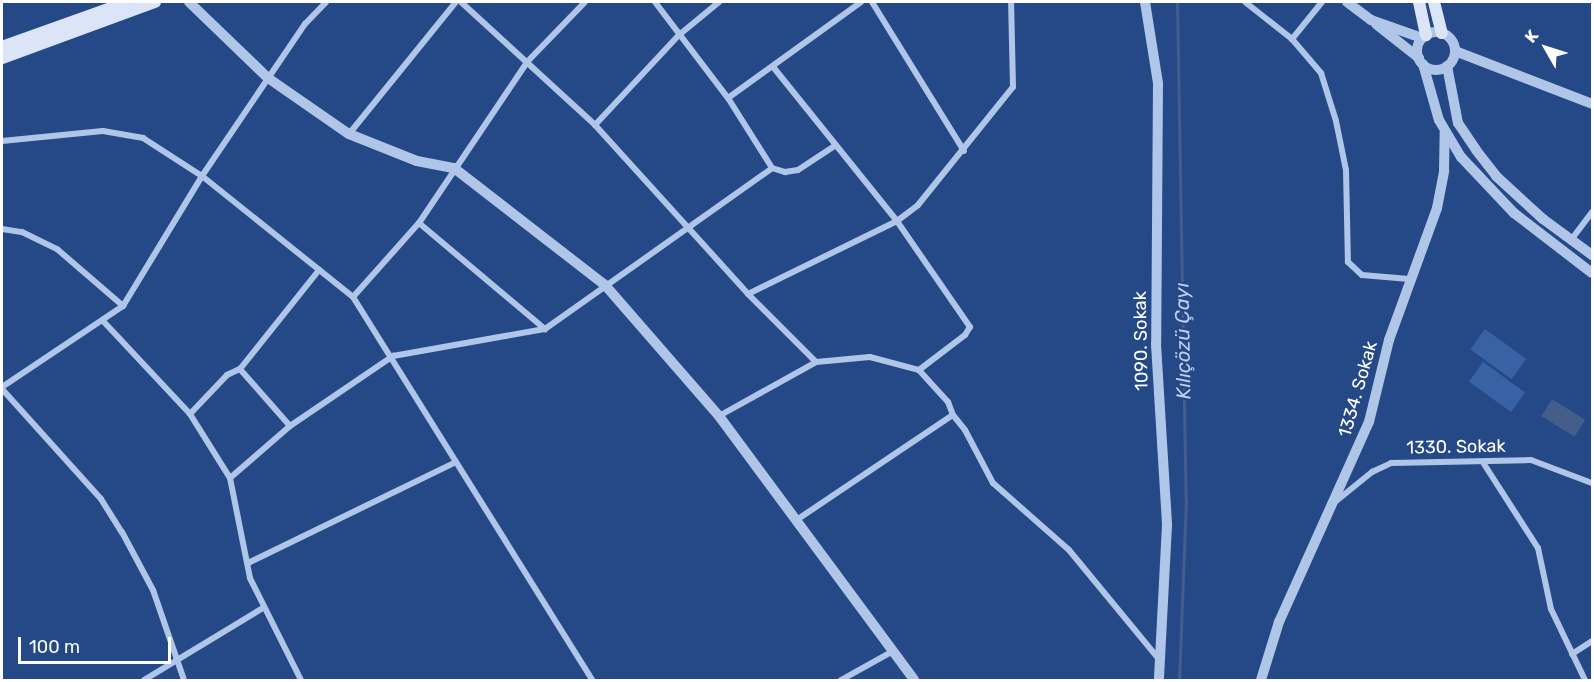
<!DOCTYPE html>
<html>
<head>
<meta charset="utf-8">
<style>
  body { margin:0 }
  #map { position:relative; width:1594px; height:682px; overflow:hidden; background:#254987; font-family:Rubik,sans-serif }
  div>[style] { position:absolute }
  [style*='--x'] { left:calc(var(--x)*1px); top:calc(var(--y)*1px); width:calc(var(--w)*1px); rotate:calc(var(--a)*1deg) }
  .green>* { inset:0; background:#3962a4; transform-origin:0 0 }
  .water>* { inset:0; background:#445e8b; transform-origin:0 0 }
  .stream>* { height:3px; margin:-1.5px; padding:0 1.5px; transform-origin:1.5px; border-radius:1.5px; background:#445e8b }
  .minor>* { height:6px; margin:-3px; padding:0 3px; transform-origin:3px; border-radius:3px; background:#b0c6e9 }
  .tertiary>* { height:10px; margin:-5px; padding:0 5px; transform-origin:5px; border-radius:5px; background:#b0c6e9 }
  .tertiary>.ring { margin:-5px; padding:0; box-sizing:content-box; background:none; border:10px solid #b0c6e9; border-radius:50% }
  .secondary>* { height:12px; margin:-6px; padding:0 6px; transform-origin:6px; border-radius:6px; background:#dbe5f7 }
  span { translate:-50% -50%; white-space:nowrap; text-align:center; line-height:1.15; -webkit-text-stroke:4.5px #254987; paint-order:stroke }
  .street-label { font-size:18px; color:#fff }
  .water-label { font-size:20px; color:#bcd0f0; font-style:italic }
  .frame { position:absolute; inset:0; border:3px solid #fff; pointer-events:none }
  .north { position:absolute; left:1516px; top:18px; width:60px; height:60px; -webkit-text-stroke:4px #254987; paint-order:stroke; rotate:309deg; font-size:16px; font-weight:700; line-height:24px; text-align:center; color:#fff }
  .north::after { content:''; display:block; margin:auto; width:21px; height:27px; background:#fff; clip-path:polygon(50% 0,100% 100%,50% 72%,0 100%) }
  .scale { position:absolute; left:18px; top:637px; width:153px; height:27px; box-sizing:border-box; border:3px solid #fff; border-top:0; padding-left:8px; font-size:18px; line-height:21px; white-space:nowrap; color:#fff; -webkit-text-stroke:4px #254987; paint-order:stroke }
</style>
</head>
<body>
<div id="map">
  <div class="green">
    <div style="left:1485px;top:329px;width:51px;height:25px;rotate:36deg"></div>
    <div style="left:1483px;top:362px;width:52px;height:24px;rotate:36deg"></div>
  </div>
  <div class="water">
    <div style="left:1552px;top:399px;width:39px;height:20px;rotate:32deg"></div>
  </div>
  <div class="stream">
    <div style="--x:1177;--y:2;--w:497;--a:89"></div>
    <div style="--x:1186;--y:499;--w:181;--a:92.2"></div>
  </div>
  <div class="minor">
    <div style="--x:461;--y:2;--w:182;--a:42.5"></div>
    <div style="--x:595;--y:125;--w:228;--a:47.8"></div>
    <div style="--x:748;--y:294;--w:96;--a:45"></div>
    <div style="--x:655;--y:2;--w:121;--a:52.8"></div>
    <div style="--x:728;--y:98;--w:83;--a:57.8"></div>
    <div style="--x:872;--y:2;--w:175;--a:58.3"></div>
    <div style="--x:1245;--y:2;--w:60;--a:38.2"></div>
    <div style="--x:1322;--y:2;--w:48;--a:129"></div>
    <div style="--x:1292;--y:39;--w:45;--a:49.5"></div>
    <div style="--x:1321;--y:73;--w:50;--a:72.6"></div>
    <div style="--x:1336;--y:121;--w:50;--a:78.5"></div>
    <div style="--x:1346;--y:170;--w:92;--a:88.8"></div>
    <div style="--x:1348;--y:262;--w:19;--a:43"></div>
    <div style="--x:1362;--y:275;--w:47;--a:4.9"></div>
    <div style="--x:728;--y:98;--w:164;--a:-35.8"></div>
    <div style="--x:595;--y:125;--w:123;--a:-47"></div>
    <div style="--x:679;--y:35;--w:52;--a:-39.5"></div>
    <div style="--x:349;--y:134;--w:170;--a:-51"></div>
    <div style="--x:2;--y:141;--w:101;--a:-5.7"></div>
    <div style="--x:103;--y:131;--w:41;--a:9.9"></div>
    <div style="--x:143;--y:138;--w:70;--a:32.8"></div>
    <div style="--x:202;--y:176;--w:193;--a:38.7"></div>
    <div style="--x:353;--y:297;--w:451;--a:58"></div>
    <div style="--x:419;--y:223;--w:165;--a:40.1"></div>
    <div style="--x:2;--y:229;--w:20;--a:9"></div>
    <div style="--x:22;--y:232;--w:39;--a:26"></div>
    <div style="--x:57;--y:249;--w:87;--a:40.8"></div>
    <div style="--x:1571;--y:240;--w:35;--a:-53"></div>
    <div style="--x:748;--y:294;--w:166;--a:-26.1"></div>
    <div style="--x:897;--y:221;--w:26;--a:-37"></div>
    <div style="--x:918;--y:205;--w:151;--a:-51.2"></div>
    <div style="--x:1013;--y:87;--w:85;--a:-91.3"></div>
    <div style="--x:353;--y:297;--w:99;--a:-48.3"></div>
    <div style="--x:419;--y:223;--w:194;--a:-56.1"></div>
    <div style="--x:527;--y:62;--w:83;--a:-46"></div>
    <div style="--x:104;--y:322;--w:126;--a:46.9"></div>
    <div style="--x:190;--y:414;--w:75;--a:58"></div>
    <div style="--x:2;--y:387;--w:146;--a:-33.8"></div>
    <div style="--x:123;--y:306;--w:152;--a:-58.7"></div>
    <div style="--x:202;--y:176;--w:184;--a:-55.9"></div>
    <div style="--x:305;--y:24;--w:30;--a:-46"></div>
    <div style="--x:2;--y:389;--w:148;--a:48"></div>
    <div style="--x:101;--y:499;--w:39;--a:58"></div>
    <div style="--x:122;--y:532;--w:66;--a:61.9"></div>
    <div style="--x:153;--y:590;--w:95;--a:71"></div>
    <div style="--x:190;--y:414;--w:54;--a:-46.5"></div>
    <div style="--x:227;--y:375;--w:14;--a:-25"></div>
    <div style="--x:953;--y:415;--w:19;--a:51"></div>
    <div style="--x:965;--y:430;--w:60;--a:62.2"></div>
    <div style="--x:993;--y:483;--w:101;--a:41.4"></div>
    <div style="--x:1069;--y:550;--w:141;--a:50.5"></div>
    <div style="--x:719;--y:416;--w:111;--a:-29.1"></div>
    <div style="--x:816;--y:362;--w:54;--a:-5.3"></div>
    <div style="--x:870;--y:357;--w:51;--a:14.9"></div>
    <div style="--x:919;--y:370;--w:58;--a:-37.3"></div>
    <div style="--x:965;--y:335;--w:9;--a:-58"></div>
    <div style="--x:970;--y:327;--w:129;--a:-124.6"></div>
    <div style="--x:897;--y:221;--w:196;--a:-128.8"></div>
    <div style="--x:290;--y:426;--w:76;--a:-131.3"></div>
    <div style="--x:240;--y:369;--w:127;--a:-51.4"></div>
    <div style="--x:1484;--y:464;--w:100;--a:57.3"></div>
    <div style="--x:1538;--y:548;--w:62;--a:78"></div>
    <div style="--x:1551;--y:609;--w:79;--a:64.4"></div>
    <div style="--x:1335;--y:502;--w:48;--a:-39"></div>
    <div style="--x:1372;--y:472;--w:21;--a:-25"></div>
    <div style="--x:1391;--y:463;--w:140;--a:-1.2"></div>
    <div style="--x:1531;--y:460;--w:65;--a:20.7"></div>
    <div style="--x:795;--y:521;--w:190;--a:-33.9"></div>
    <div style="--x:953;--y:415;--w:14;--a:-111"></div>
    <div style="--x:948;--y:402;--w:43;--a:-132.2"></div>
    <div style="--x:248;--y:563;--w:231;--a:-25.9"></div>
    <div style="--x:1572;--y:654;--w:24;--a:-33"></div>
    <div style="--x:144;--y:680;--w:139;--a:-31.2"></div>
    <div style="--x:301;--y:680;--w:114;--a:-116.6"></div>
    <div style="--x:250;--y:578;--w:102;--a:-101.3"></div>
    <div style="--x:230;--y:478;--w:79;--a:-40.9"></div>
    <div style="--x:290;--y:426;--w:125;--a:-34.2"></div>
    <div style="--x:393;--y:356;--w:154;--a:-10.1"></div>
    <div style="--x:545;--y:329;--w:278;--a:-35.3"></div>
    <div style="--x:772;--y:168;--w:14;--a:17"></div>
    <div style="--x:785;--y:172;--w:13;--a:-9"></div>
    <div style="--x:798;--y:170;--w:45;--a:-33.3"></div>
    <div style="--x:841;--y:680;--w:60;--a:-29.1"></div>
  </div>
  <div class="tertiary">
    <div style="--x:189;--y:2;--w:110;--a:43.9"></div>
    <div style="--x:268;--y:78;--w:98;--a:34.7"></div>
    <div style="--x:349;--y:134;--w:73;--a:21.7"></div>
    <div style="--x:417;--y:161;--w:38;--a:11"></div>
    <div style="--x:454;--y:168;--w:191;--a:37.8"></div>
    <div style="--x:605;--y:285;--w:174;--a:49"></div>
    <div style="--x:719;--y:416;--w:328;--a:53.5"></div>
    <div style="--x:1145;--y:2;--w:82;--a:80.9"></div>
    <div style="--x:1158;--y:83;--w:261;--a:90.4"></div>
    <div style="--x:1156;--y:344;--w:181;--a:86.5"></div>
    <div style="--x:1167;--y:525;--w:155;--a:93"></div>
    <div style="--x:1347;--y:2;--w:30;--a:37"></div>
    <div style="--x:1371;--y:20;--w:54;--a:19.4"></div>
    <div style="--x:1376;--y:24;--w:55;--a:38.3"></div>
    <div class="ring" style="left:1417px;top:32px;width:28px;height:28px"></div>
    <div style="--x:1455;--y:51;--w:147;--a:21.1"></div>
    <div style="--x:1423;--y:64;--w:58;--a:74.1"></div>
    <div style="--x:1439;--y:120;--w:43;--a:59.3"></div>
    <div style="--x:1461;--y:157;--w:77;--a:46.6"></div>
    <div style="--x:1514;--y:213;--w:98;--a:37.6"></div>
    <div style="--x:1447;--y:66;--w:58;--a:79.1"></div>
    <div style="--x:1458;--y:123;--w:32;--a:56"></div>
    <div style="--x:1476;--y:150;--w:33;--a:52"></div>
    <div style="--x:1496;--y:176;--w:64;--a:42.5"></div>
    <div style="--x:1543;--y:219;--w:61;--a:36.3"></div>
    <div style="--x:1261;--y:680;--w:61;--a:-72.8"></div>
    <div style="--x:1279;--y:622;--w:219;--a:-65.8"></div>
    <div style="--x:1369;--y:422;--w:84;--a:-76.3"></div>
    <div style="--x:1389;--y:340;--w:140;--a:-70"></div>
    <div style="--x:1437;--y:208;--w:38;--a:-79"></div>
    <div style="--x:1444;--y:171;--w:39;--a:-89"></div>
  </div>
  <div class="secondary">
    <div style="--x:1419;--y:2;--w:34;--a:78"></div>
    <div style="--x:1434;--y:2;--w:32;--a:76"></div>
    <div style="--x:2;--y:47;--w:134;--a:-19.7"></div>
    <div style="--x:2;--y:58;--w:163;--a:-20.1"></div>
  </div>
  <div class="street-label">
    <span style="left:1141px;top:341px;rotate:-91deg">1090. Sokak</span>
    <span style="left:1358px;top:389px;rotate:-74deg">1334. Sokak</span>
    <span style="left:1456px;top:447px;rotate:-1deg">1330. Sokak</span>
  </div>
  <div class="water-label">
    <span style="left:1183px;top:341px;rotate:-91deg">Kılıçözü Çayı</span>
  </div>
  <div class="frame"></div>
  <div class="north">K</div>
  <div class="scale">100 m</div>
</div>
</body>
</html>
